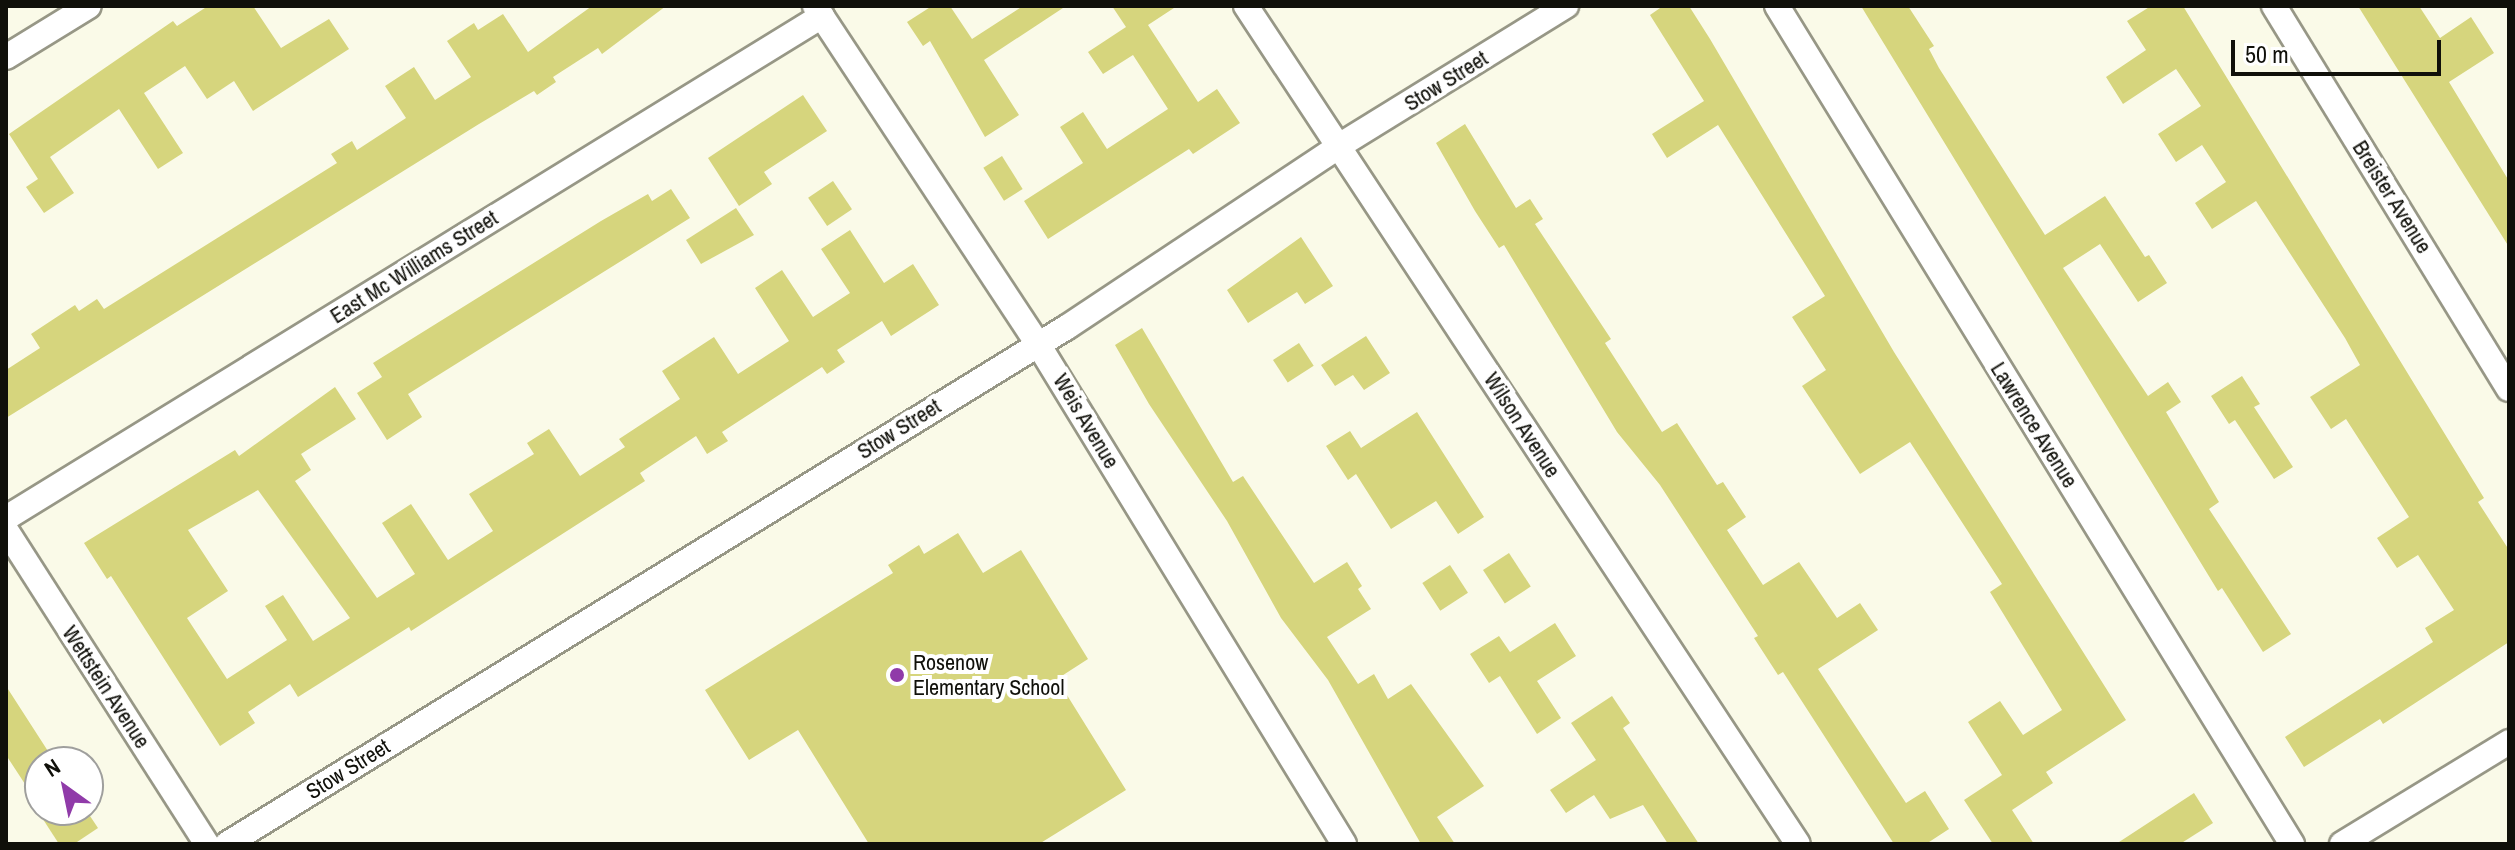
<!DOCTYPE html>
<html>
<head>
<meta charset="utf-8">
<style>
  body { margin:0 }
  #map { position:relative; width:2515px; height:850px; overflow:hidden; background:#fafae8; font-family:"Archivo Narrow",sans-serif }
  div>[style] { position:absolute }
  [style*='--x'] { left:calc(var(--x)*1px); top:calc(var(--y)*1px); width:calc(var(--w)*1px); rotate:calc(var(--a)*1deg) }
  .building>* { inset:0; background:#d6d57d; transform-origin:0 0 }
  .roads { filter:drop-shadow(2px 0 #979786) drop-shadow(-2px 0 #979786) drop-shadow(0 2px #979786) drop-shadow(0 -2px #979786) }
  .street>* { height:24px; margin:-12px; padding:0 12px; transform-origin:12px; border-radius:12px; background:#fff }
  .dots>* { width:22px; height:22px; translate:-50% -50%; box-sizing:border-box; border:4px solid #fff; border-radius:50% }
  span { translate:-50% -50%; white-space:nowrap; text-align:center; line-height:1.15; -webkit-text-stroke:8px #fff; paint-order:stroke }
  .street-label { font-size:22px; color:#10100a }
  .poi-label { font-size:22px; color:#10100a }
  .left { translate:0 -50%; text-align:left }
  .frame { position:absolute; inset:0; border:8px solid #10100a; pointer-events:none }
  .north { position:absolute; left:24px; top:746px; width:80px; height:80px; box-sizing:border-box; background:#fff; border:2px solid #9f9f9d; border-radius:50%; rotate:327deg; font-size:22px; font-weight:700; line-height:32px; text-align:center; color:#10100a }
  .north::after { content:''; display:block; margin:auto; width:28px; height:36px; background:#903ba9; clip-path:polygon(50% 0,100% 100%,50% 72%,0 100%) }
  .scale { position:absolute; left:2231px; top:40px; width:210px; height:36px; box-sizing:border-box; border:4px solid #10100a; border-top:0; padding-left:10px; font-size:24px; line-height:28px; white-space:nowrap; color:#10100a; -webkit-text-stroke:6px #fff; paint-order:stroke }
</style>
</head>
<body>
<div id="map">
  <div class="building">
    <div style="clip-path:polygon(208px 6px,253px 6px,281px 48px,329px 19px,349px 49px,253px 111px,234px 81px,207px 99px,185px 66px,144px 93px,183px 153px,158px 169px,119px 109px,50px 157px,74px 193px,44px 213px,26px 187px,38px 179px,9px 134px,173px 21px,177px 26px)"></div>
    <div style="clip-path:polygon(592px 6px,666px 6px,602px 54px,598px 48px,553px 77px,556px 82px,537px 95px,534px 91px,479px 124px,6px 418px,6px 370px,40px 348px,31px 334px,75px 305px,79px 311px,97px 299px,104px 309px,337px 163px,331px 154px,352px 141px,357px 150px,406px 118px,385px 86px,414px 67px,435px 100px,471px 77px,447px 41px,474px 23px,478px 30px,503px 14px,528px 52px)"></div>
    <div style="clip-path:polygon(932px 6px,950px 6px,972px 39px,1023px 6px,1066px 6px,984px 60px,1019px 115px,985px 137px,930px 41px,923px 46px,907px 22px)"></div>
    <div style="clip-path:polygon(1112px 6px,1177px 6px,1148px 25px,1198px 102px,1217px 89px,1240px 123px,1193px 154px,1189px 149px,1048px 239px,1024px 201px,1083px 163px,1060px 127px,1083px 112px,1107px 149px,1168px 109px,1133px 55px,1103px 74px,1088px 52px,1126px 27px)"></div>
    <div style="clip-path:polygon(1663px 6px,1689px 6px,1710px 39px,1894px 352px,2126px 720px,2046px 772px,2053px 783px,2012px 810px,2034px 844px,1993px 844px,1964px 800px,2002px 775px,1968px 722px,2000px 701px,2023px 735px,2062px 710px,1990px 592px,2002px 584px,1910px 442px,1860px 474px,1802px 386px,1826px 370px,1792px 317px,1825px 296px,1718px 125px,1667px 158px,1652px 134px,1704px 101px,1650px 15px)"></div>
    <div style="clip-path:polygon(1861px 6px,1908px 6px,1934px 46px,1929px 49px,1939px 68px,2045px 235px,2105px 196px,2145px 257px,2149px 255px,2167px 283px,2138px 302px,2100px 244px,2063px 268px,2148px 396px,2168px 382px,2181px 402px,2166px 412px,2219px 502px,2209px 509px,2291px 634px,2263px 652px,2222px 588px,2218px 591px)"></div>
    <div style="clip-path:polygon(2151px 6px,2183px 6px,2484px 498px,2478px 502px,2509px 550px,2509px 642px,2383px 724px,2380px 719px,2304px 767px,2285px 737px,2433px 642px,2425px 628px,2454px 610px,2418px 555px,2397px 568px,2377px 538px,2409px 517px,2346px 419px,2331px 429px,2310px 397px,2360px 365px,2345px 338px,2256px 201px,2212px 229px,2195px 203px,2226px 182px,2202px 145px,2176px 162px,2158px 134px,2201px 106px,2176px 69px,2123px 104px,2106px 77px,2146px 50px,2127px 21px)"></div>
    <div style="clip-path:polygon(2358px 6px,2419px 6px,2440px 38px,2471px 17px,2494px 53px,2449px 82px,2509px 181px,2509px 247px)"></div>
    <div style="clip-path:polygon(803px 95px,827px 131px,764px 172px,772px 184px,739px 206px,708px 158px)"></div>
    <div style="clip-path:polygon(1465px 124px,1516px 208px,1530px 199px,1543px 219px,1535px 224px,1611px 339px,1605px 343px,1662px 432px,1677px 423px,1717px 485px,1723px 482px,1746px 517px,1727px 530px,1763px 585px,1799px 562px,1837px 618px,1860px 603px,1878px 630px,1818px 669px,1906px 803px,1925px 791px,1949px 829px,1926px 844px,1894px 844px,1783px 672px,1778px 675px,1754px 638px,1758px 636px,1660px 485px,1617px 432px,1504px 245px,1499px 248px,1475px 211px,1436px 143px)"></div>
    <div style="left:1002px;top:156px;width:39px;height:22px;rotate:58deg"></div>
    <div style="left:833px;top:181px;width:34px;height:30px;rotate:56deg"></div>
    <div style="clip-path:polygon(671px 189px,690px 218px,408px 394px,422px 417px,387px 440px,357px 393px,382px 377px,373px 363px,601px 221px,648px 194px,652px 201px)"></div>
    <div style="clip-path:polygon(736px 208px,754px 235px,701px 264px,686px 240px)"></div>
    <div style="clip-path:polygon(evenodd,850px 230px,884px 283px,913px 264px,939px 305px,891px 336px,882px 321px,837px 350px,845px 362px,827px 374px,822px 367px,722px 432px,728px 441px,707px 454px,696px 436px,640px 473px,645px 481px,411px 631px,409px 627px,298px 697px,290px 684px,248px 712px,255px 723px,220px 746px,111px 576px,107px 579px,84px 543px,235px 450px,239px 456px,335px 387px,356px 419px,301px 454px,311px 470px,295px 481px,377px 598px,415px 574px,382px 523px,411px 504px,448px 560px,493px 531px,469px 494px,534px 454px,527px 443px,549px 429px,580px 476px,625px 447px,619px 439px,680px 399px,662px 371px,714px 337px,738px 374px,789px 341px,755px 288px,782px 270px,813px 317px,850px 293px,821px 249px,850px 230px,258px 490px,350px 618px,313px 641px,283px 595px,265px 606px,287px 640px,227px 679px,187px 618px,228px 591px,188px 530px,258px 490px)"></div>
    <div style="clip-path:polygon(1301px 237px,1333px 286px,1305px 304px,1297px 292px,1248px 323px,1227px 290px)"></div>
    <div style="clip-path:polygon(1142px 328px,1233px 482px,1243px 476px,1314px 583px,1347px 562px,1362px 586px,1358px 589px,1371px 609px,1327px 637px,1358px 684px,1374px 674px,1388px 699px,1411px 684px,1484px 786px,1437px 817px,1455px 844px,1421px 844px,1328px 680px,1281px 618px,1227px 521px,1149px 404px,1115px 345px)"></div>
    <div style="clip-path:polygon(1366px 336px,1390px 373px,1364px 390px,1353px 375px,1335px 386px,1321px 365px)"></div>
    <div style="left:1299px;top:343px;width:27px;height:31px;rotate:57deg"></div>
    <div style="clip-path:polygon(2242px 376px,2260px 404px,2254px 407px,2293px 467px,2274px 479px,2235px 420px,2229px 424px,2211px 396px)"></div>
    <div style="clip-path:polygon(1417px 412px,1484px 517px,1458px 534px,1436px 501px,1391px 529px,1356px 474px,1348px 480px,1326px 446px,1350px 431px,1361px 448px)"></div>
    <div style="clip-path:polygon(958px 533px,983px 573px,1021px 550px,1088px 659px,1057px 679px,1126px 790px,1039px 844px,869px 844px,798px 730px,749px 760px,705px 690px,893px 573px,888px 565px,919px 545px,924px 554px)"></div>
    <div style="left:1509px;top:553px;width:40px;height:31px;rotate:57deg"></div>
    <div style="left:1450px;top:565px;width:33px;height:33px;rotate:57deg"></div>
    <div style="clip-path:polygon(1555px 623px,1576px 656px,1537px 681px,1561px 718px,1537px 734px,1500px 676px,1489px 683px,1470px 654px,1499px 636px,1510px 652px)"></div>
    <div style="clip-path:polygon(6px 686px,55px 762px,40px 762px,40px 807px,6px 755px)"></div>
    <div style="clip-path:polygon(1612px 696px,1630px 723px,1623px 728px,1699px 844px,1668px 844px,1643px 805px,1610px 819px,1594px 795px,1566px 813px,1550px 790px,1596px 760px,1571px 723px)"></div>
    <div style="clip-path:polygon(2194px 793px,2213px 823px,2180px 844px,2116px 844px)"></div>
    <div style="clip-path:polygon(37px 810px,86px 810px,98px 828px,74px 844px,59px 844px)"></div>
  </div>
  <div class="roads">
    <div class="street">
      <div style="--x:815;--y:6;--w:405;--a:56.6"></div>
      <div style="--x:1038;--y:344;--w:586;--a:58.53"></div>
      <div style="--x:1246;--y:6;--w:1003;--a:56.63"></div>
      <div style="--x:1777;--y:6;--w:984;--a:58.43"></div>
      <div style="--x:2274;--y:6;--w:449;--a:58.5"></div>
      <div style="--x:6;--y:57;--w:97;--a:-31.6"></div>
      <div style="--x:6;--y:518;--w:958;--a:-31.6"></div>
      <div style="--x:6;--y:530;--w:373;--a:57.4"></div>
      <div style="--x:227;--y:844;--w:986;--a:-31.61"></div>
      <div style="--x:1067;--y:327;--w:327;--a:-33.6"></div>
      <div style="--x:1339;--y:146;--w:267;--a:-31.7"></div>
      <div style="--x:2342;--y:844;--w:196;--a:-31.4"></div>
    </div>
  </div>
  <div class="dots">
    <div style="left:897px;top:675px;background:#903ba9"></div>
  </div>
  <div class="street-label">
    <span style="left:1446px;top:81px;rotate:-32deg">Stow Street</span>
    <span style="left:2392px;top:197px;rotate:58deg">Breister Avenue</span>
    <span style="left:414px;top:267px;rotate:-32deg">East Mc Williams Street</span>
    <span style="left:1086px;top:421px;rotate:59deg">Weis Avenue</span>
    <span style="left:1522px;top:425px;rotate:57deg">Wilson Avenue</span>
    <span style="left:2034px;top:425px;rotate:58deg">Lawrence Avenue</span>
    <span style="left:899px;top:429px;rotate:-32deg">Stow Street</span>
    <span style="left:106px;top:687px;rotate:57deg">Wettstein Avenue</span>
    <span style="left:348px;top:769px;rotate:-32deg">Stow Street</span>
  </div>
  <div class="poi-label">
    <span class="left" style="left:913px;top:675px">Rosenow<br>Elementary School</span>
  </div>
  <div class="frame"></div>
  <div class="north">N</div>
  <div class="scale">50 m</div>
</div>
</body>
</html>
